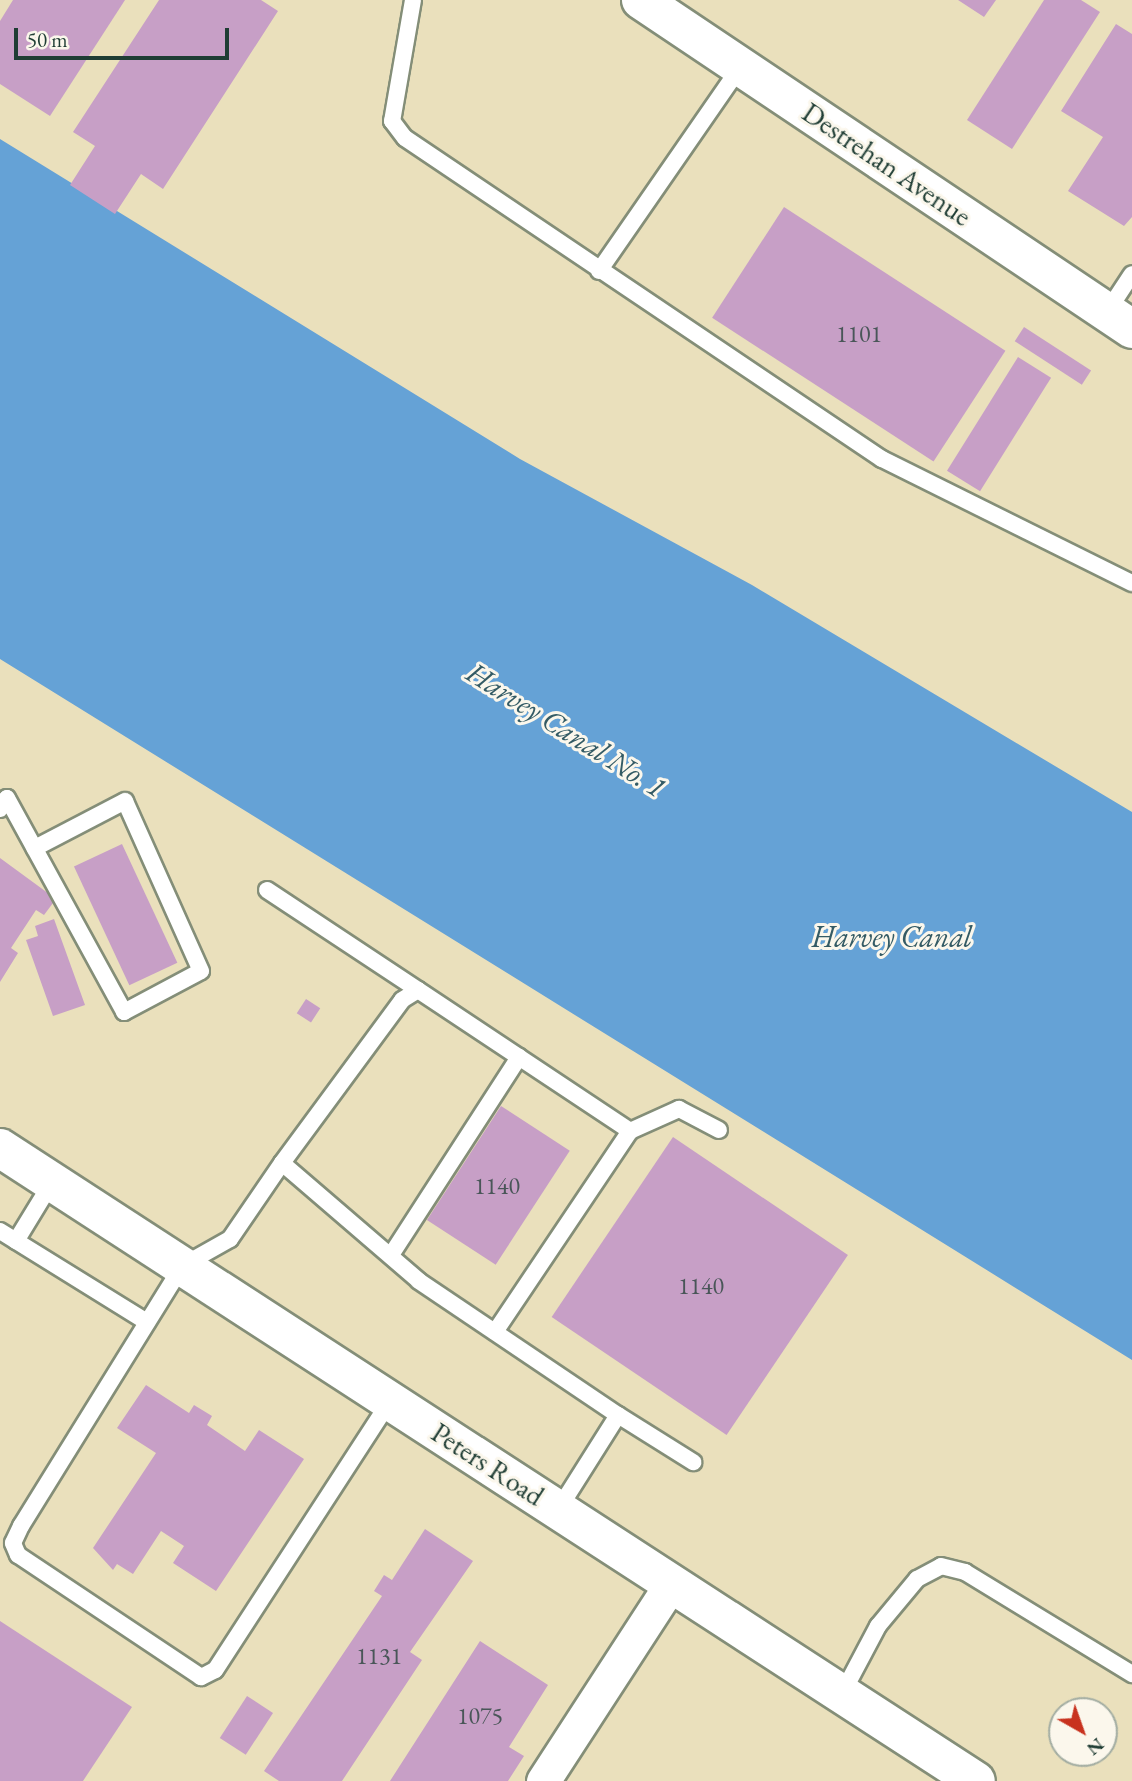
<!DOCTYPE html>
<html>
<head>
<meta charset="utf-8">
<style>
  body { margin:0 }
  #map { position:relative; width:1132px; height:1781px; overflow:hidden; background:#eae0bc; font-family:"EB Garamond",serif }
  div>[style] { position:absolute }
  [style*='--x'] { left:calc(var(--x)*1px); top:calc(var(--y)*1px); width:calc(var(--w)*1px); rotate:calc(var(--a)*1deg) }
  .water>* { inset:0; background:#65a2d6 }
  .building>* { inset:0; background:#c79fc6; transform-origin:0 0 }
  .roads { filter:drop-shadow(2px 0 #848e78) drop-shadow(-2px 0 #848e78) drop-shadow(0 2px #848e78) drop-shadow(0 -2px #848e78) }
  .service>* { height:16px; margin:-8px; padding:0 8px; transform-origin:8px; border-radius:8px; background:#fff }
  .minor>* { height:33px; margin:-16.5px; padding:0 16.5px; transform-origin:16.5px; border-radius:16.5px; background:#fff }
  .secondary>* { height:38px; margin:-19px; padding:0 19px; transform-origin:19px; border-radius:19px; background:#fff }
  span { translate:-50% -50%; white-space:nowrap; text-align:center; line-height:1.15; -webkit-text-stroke:6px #fbf7ec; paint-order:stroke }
  .number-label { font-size:24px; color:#495658 }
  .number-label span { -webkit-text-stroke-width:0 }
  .street-label { font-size:28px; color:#1f3d34 }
  .water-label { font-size:30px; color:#345b65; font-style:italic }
  .north { position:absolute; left:1048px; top:1697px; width:70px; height:70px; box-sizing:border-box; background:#fbf7ec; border:2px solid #a3ada2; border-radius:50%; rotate:140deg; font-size:19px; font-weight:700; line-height:28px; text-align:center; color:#1f3d34 }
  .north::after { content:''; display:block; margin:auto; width:24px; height:32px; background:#c8321e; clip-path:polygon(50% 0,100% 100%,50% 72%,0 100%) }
  .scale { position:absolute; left:14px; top:28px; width:215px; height:32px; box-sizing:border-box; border:4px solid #1f3d34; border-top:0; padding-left:9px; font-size:21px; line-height:24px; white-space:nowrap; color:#1f3d34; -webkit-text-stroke:5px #fbf7ec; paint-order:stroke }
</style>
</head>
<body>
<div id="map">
  <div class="water">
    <div style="clip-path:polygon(0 139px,520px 459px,752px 585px,1132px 812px,1132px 1360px,0 659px)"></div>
  </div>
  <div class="building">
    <div style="clip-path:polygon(13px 0,125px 0,50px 116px,0 84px,0 21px)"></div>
    <div style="clip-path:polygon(159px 0,261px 0,278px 11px,163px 189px,141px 174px,115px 214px,70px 185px,95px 146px,73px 132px)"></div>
    <div style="clip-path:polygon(958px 0,996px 0,984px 17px)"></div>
    <div style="clip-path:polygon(1044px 0,1081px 0,1100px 12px,1012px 149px,967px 120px)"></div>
    <div style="clip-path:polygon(1116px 24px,1132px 34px,1132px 217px,1124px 226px,1068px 191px,1103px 137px,1061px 111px)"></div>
    <div style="left:784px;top:207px;width:264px;height:132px;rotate:33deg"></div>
    <div style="left:1024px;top:327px;width:80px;height:17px;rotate:33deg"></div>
    <div style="left:1018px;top:357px;width:39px;height:134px;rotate:32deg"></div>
    <div style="left:122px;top:844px;width:131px;height:53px;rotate:65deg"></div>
    <div style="clip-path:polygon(0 858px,56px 899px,44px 915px,36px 910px,11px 948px,18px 953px,0 982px)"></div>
    <div style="clip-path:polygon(54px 919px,85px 1005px,53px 1016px,26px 940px,38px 936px,35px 926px)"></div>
    <div style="left:306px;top:999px;width:17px;height:17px;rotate:33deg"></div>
    <div style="left:501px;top:1106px;width:82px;height:136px;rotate:33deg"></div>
    <div style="left:673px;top:1137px;width:211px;height:217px;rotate:34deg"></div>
    <div style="clip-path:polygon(146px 1385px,189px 1413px,194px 1405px,212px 1416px,207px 1425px,245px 1451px,259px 1430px,304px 1459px,216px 1591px,173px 1563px,184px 1546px,161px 1531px,133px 1574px,117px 1564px,113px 1570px,93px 1548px,156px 1453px,117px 1428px)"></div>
    <div style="clip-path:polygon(425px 1529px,473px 1561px,410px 1652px,422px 1660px,342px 1781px,279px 1781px,264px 1771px,382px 1596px,374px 1591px,384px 1575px,392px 1580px)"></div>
    <div style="clip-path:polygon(0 1621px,132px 1707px,83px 1781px,0 1781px)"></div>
    <div style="clip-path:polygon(480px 1641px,548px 1685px,509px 1747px,524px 1756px,508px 1781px,390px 1781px)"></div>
    <div style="left:247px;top:1696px;width:31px;height:50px;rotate:33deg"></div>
  </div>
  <div class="roads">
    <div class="service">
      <div style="--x:413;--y:0;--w:123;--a:99.8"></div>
      <div style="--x:392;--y:121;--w:21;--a:53"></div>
      <div style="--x:405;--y:138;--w:575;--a:33.94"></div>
      <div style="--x:882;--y:459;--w:279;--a:26.4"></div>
      <div style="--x:599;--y:271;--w:249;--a:-55.3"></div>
      <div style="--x:1107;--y:312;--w:45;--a:-56.7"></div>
      <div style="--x:0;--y:809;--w:13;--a:-58"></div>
      <div style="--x:7;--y:798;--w:244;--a:61.3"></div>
      <div style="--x:124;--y:1012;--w:87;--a:-28"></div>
      <div style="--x:201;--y:971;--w:186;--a:-114.1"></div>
      <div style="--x:125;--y:801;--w:102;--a:152.4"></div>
      <div style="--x:267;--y:890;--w:181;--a:33.5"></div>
      <div style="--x:630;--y:1131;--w:54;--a:-24.2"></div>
      <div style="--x:679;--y:1109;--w:45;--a:27.7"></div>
      <div style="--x:282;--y:1163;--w:202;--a:-53.6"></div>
      <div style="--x:402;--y:1000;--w:19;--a:-32"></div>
      <div style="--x:418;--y:990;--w:255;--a:33.6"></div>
      <div style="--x:630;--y:1131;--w:242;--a:123.9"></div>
      <div style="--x:0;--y:1231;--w:173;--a:31.8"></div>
      <div style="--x:16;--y:1241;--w:69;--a:-58.6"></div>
      <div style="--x:391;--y:1255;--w:236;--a:-57.1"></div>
      <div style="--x:390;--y:1401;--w:321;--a:123"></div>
      <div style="--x:215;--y:1670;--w:16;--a:153"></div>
      <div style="--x:201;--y:1677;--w:220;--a:-146.3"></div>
      <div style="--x:18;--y:1555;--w:13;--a:-113"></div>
      <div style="--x:13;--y:1543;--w:19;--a:-65"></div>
      <div style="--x:21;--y:1526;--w:306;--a:-58.2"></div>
      <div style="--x:182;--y:1266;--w:55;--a:-29.4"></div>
      <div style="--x:230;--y:1239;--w:92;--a:-55.6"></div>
      <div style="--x:282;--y:1163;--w:181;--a:40.7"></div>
      <div style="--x:419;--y:1281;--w:240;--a:34"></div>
      <div style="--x:558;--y:1510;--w:112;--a:-57.7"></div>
      <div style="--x:618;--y:1415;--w:89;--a:32.1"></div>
      <div style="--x:842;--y:1694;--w:77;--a:-62.1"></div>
      <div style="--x:878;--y:1626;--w:61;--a:-50.3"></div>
      <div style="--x:917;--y:1579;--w:27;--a:-28"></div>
      <div style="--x:941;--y:1566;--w:25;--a:14"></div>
      <div style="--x:965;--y:1572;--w:196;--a:31.4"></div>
    </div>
    <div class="minor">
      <div style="--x:543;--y:1781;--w:235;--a:-57"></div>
    </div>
    <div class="secondary">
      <div style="--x:641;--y:0;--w:591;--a:33.82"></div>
      <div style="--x:0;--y:1148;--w:1163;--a:32.97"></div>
    </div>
  </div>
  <div class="number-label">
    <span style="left:859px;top:334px">1101</span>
    <span style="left:497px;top:1186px">1140</span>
    <span style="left:701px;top:1286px">1140</span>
    <span style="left:379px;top:1656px">1131</span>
    <span style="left:480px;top:1716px">1075</span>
  </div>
  <div class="street-label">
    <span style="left:887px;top:164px;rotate:34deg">Destrehan Avenue</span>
    <span style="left:488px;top:1464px;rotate:33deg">Peters Road</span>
  </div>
  <div class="water-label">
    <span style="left:566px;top:730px;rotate:32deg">Harvey Canal No. 1</span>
    <span style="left:892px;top:937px">Harvey Canal</span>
  </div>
  <div class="north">N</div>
  <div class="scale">50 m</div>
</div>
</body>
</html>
